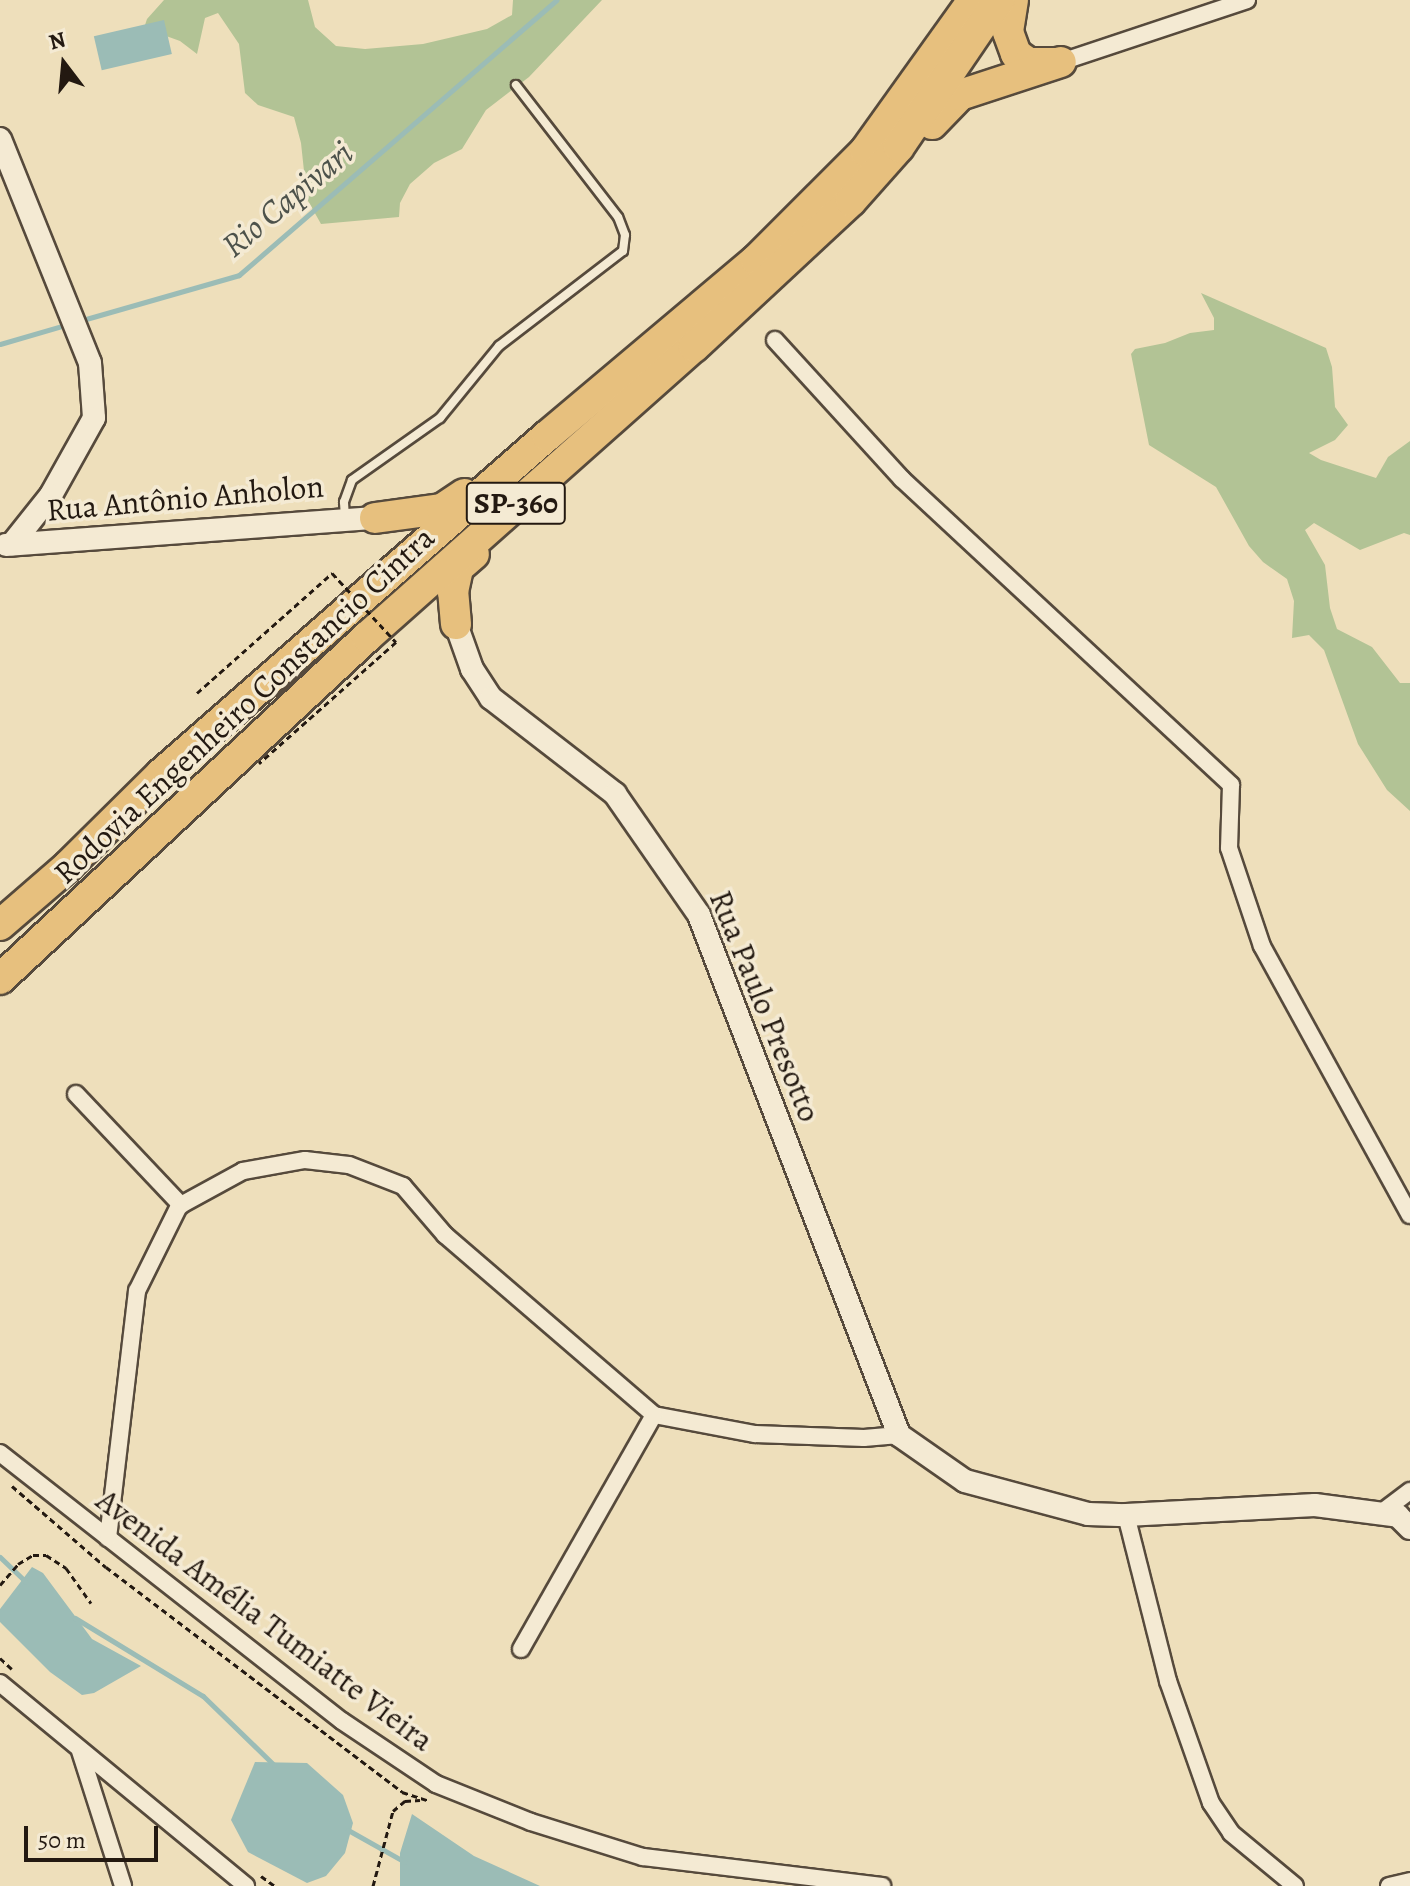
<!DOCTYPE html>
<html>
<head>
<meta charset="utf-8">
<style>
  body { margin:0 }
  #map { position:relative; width:1410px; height:1886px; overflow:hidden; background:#eedfbb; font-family:Alegreya,serif }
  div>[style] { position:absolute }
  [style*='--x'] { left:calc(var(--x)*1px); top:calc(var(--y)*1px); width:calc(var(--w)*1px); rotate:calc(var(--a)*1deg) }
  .green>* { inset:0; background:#b2c395 }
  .water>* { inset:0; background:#9bbcb6; transform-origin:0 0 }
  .stream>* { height:5px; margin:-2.5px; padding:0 2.5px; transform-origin:2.5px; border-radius:2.5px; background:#9bbcb6 }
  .path>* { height:3px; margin-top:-1.5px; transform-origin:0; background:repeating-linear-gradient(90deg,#231911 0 6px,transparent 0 10px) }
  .roads { filter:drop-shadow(2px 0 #564a3c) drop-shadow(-2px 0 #564a3c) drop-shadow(0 2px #564a3c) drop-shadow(0 -2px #564a3c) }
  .lane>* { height:8px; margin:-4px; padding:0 4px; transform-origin:4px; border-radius:4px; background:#f4ead3 }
  .street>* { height:16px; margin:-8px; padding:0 8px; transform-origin:8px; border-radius:8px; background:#f4ead3 }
  .secondary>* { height:22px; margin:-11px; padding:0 11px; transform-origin:11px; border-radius:11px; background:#f4ead3 }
  .highway>* { height:30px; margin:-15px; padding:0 15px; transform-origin:15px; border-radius:15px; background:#e7c07e }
  .path-bridge>* { height:3px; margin-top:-1.5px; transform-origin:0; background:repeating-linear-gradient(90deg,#231911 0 6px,transparent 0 10px) }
  span { translate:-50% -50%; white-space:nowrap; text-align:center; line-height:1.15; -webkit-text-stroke:7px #f4ead3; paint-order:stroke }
  .shield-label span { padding:2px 6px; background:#f4ead3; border:2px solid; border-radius:6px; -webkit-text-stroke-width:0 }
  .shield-label { font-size:30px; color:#231911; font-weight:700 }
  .street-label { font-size:32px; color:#231911 }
  .water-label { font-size:34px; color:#4d524b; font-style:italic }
  .north { position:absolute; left:24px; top:24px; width:80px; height:80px; -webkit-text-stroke:6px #f4ead3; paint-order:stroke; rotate:344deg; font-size:22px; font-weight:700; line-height:32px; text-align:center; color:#231911 }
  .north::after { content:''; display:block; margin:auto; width:28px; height:36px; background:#231911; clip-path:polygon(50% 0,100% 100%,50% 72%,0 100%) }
  .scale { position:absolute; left:24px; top:1826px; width:134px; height:36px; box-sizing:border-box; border:4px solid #231911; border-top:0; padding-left:10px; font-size:24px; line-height:28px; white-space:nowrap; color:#231911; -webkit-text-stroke:6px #f4ead3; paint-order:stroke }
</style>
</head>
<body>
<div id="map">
  <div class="green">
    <div style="clip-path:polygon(164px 0,308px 0,315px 27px,336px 46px,365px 49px,423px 44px,487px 29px,512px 15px,513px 0,602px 0,529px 77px,486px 110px,462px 149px,434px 163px,410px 184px,400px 203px,399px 217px,321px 224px,307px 199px,301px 143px,294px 117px,258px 105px,245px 93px,239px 44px,218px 13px,205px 18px,197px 54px,180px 41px,144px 28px,147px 19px)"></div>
    <div style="clip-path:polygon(1201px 293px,1326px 348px,1332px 367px,1335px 407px,1348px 425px,1335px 440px,1309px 453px,1321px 460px,1376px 478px,1388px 457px,1410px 441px,1410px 535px,1404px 533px,1360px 550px,1314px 523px,1305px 530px,1325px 565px,1330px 608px,1337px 629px,1372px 647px,1400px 683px,1410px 683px,1410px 811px,1387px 790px,1358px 744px,1324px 650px,1309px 635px,1292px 638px,1294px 601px,1287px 579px,1263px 562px,1249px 546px,1216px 487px,1149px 445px,1131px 354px,1135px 349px,1165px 343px,1190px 333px,1214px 330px,1214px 318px)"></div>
  </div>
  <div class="water">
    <div style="left:164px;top:20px;width:35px;height:72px;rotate:77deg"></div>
    <div style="clip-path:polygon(32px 1567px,43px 1573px,92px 1639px,141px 1666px,94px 1693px,82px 1695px,50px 1672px,0 1622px,0 1609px)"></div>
    <div style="clip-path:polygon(255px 1762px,307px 1763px,343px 1795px,353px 1823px,345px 1853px,326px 1876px,307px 1883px,248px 1852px,231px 1820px)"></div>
    <div style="clip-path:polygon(412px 1814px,474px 1856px,540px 1886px,400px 1886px,400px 1853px)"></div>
  </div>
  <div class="stream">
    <div style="--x:79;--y:321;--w:166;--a:-16"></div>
    <div style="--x:239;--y:275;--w:420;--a:-40.9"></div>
    <div style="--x:0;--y:344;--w:72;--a:-16.2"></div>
    <div style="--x:0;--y:1557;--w:35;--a:44"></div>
    <div style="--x:75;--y:1618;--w:150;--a:31.4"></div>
    <div style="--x:203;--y:1696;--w:99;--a:44.2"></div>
    <div style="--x:348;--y:1830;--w:65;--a:29.3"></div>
  </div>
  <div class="path">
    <div style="--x:12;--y:1486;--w:124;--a:40.8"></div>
    <div style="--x:106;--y:1567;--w:372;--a:37.2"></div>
    <div style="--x:402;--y:1792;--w:28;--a:18"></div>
    <div style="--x:0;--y:1585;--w:28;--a:-49"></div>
    <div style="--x:18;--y:1564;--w:17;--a:-31"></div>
    <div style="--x:33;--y:1555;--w:13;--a:0"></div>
    <div style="--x:46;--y:1555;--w:24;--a:33"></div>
    <div style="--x:66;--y:1568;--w:43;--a:54.5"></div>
    <div style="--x:0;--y:1658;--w:16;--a:43"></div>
    <div style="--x:261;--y:1876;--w:17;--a:36"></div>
    <div style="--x:373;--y:1886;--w:78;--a:-75.1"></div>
    <div style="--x:393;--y:1811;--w:16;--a:-40"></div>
    <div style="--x:405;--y:1801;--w:15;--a:-4"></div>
  </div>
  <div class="roads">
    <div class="lane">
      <div style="--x:345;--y:517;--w:15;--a:-94"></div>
      <div style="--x:344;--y:502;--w:23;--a:-70"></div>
      <div style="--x:352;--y:480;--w:108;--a:-35.2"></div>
      <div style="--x:440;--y:418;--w:93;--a:-50.7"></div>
      <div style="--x:499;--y:346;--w:156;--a:-37.5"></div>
      <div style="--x:623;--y:251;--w:16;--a:-83"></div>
      <div style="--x:625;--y:235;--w:19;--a:-111"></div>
      <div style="--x:618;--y:217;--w:167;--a:-127.7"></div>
    </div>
    <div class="street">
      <div style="--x:1061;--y:62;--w:196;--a:-18.4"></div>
      <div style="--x:775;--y:340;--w:188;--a:47.6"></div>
      <div style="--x:902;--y:479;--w:449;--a:42.9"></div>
      <div style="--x:1231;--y:785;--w:63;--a:91.8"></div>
      <div style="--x:1229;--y:848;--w:103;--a:71.4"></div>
      <div style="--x:1262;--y:946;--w:307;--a:61.2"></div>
      <div style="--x:76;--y:1094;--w:153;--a:46.6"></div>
      <div style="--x:0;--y:1453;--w:434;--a:38.1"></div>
      <div style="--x:342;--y:1721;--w:113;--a:33.8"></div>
      <div style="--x:436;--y:1784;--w:102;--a:21.8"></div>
      <div style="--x:531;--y:1822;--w:117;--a:17.4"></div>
      <div style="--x:643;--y:1857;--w:241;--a:6.9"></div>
      <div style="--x:1382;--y:1512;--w:35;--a:-37"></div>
      <div style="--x:1126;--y:1515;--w:171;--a:75.8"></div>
      <div style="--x:1168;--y:1681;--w:129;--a:70.6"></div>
      <div style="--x:1211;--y:1803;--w:36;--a:56"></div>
      <div style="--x:1231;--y:1833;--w:83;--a:39.6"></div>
      <div style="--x:108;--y:1538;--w:249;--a:-83.3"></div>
      <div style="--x:137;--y:1291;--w:95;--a:-63.7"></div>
      <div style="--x:179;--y:1206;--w:73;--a:-28.7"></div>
      <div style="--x:243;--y:1171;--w:63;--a:-10.1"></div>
      <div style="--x:305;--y:1160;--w:44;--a:6.5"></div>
      <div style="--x:349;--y:1165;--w:58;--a:21.3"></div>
      <div style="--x:403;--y:1186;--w:65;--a:49.4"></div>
      <div style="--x:445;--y:1235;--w:276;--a:40.7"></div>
      <div style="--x:654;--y:1415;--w:103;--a:10.7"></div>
      <div style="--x:755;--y:1434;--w:109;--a:2.1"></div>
      <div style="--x:864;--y:1438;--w:35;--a:-5"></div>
      <div style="--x:521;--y:1649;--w:269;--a:-60.4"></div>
      <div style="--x:0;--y:1683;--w:319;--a:39.5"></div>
      <div style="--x:80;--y:1751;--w:142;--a:72.3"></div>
      <div style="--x:1389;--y:1886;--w:22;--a:-13"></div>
    </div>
    <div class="secondary">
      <div style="--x:0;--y:139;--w:241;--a:68.1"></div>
      <div style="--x:90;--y:363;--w:55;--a:85.8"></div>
      <div style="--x:94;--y:418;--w:88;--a:119.2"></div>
      <div style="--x:51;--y:495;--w:63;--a:128.5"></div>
      <div style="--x:6;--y:545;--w:370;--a:-4.2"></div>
      <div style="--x:456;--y:624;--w:48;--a:70.4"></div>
      <div style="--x:472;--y:669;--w:35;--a:57"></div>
      <div style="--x:491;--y:698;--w:157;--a:37.7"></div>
      <div style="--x:615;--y:794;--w:147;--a:55.2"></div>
      <div style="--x:699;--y:915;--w:557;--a:68.96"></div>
      <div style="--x:899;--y:1435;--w:80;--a:34.9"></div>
      <div style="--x:965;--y:1481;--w:127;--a:15"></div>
      <div style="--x:1088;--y:1514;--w:38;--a:2"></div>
      <div style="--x:1126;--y:1515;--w:189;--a:-3"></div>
      <div style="--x:1315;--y:1505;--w:84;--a:7.5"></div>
      <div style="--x:1398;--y:1516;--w:17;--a:45"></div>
    </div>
    <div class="highway">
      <div style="--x:1013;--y:0;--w:32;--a:99"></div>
      <div style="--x:1008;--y:32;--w:23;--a:70"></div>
      <div style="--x:1016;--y:54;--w:16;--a:35"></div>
      <div style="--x:1029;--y:63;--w:26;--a:0"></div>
      <div style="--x:932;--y:124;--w:40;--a:-46"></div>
      <div style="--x:960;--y:95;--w:106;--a:-18.1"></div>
      <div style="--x:375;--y:518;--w:68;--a:-7.7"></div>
      <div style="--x:442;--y:509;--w:27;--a:-34"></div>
      <div style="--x:456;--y:624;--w:32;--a:-95"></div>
      <div style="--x:453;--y:592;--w:25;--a:-78"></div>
      <div style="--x:458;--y:568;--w:21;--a:-41"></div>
      <div style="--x:0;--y:925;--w:90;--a:-40.9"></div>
      <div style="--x:68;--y:866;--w:131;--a:-44.7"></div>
      <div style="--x:161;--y:774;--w:513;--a:-41.21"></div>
      <div style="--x:547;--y:436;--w:273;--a:-40.1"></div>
      <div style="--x:756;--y:260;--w:154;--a:-45"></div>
      <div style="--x:865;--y:151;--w:186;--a:-54.4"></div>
      <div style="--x:0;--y:979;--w:502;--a:-42.98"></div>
      <div style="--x:367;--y:637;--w:437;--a:-41.6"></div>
      <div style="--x:694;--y:347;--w:214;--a:-42.9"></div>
      <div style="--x:851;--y:201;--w:72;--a:-48.4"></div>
      <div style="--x:899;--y:147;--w:178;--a:-55.8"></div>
    </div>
  </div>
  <div class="path-bridge">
    <div style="--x:197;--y:693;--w:181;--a:-41.6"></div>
    <div style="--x:332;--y:573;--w:94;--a:47.2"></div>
    <div style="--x:396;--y:642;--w:183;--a:138.5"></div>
  </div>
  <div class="shield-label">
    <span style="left:516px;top:503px">SP-360</span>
  </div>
  <div class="street-label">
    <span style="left:185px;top:498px;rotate:-5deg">Rua Antônio Anholon</span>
    <span style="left:244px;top:705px;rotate:-43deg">Rodovia Engenheiro Constancio Cintra</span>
    <span style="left:765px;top:1006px;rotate:68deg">Rua Paulo Presotto</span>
    <span style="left:265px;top:1620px;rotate:37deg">Avenida Amélia Tumiatte Vieira</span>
  </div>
  <div class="water-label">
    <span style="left:287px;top:199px;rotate:-40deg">Rio Capivari</span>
  </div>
  <div class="north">N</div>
  <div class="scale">50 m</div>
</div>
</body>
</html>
